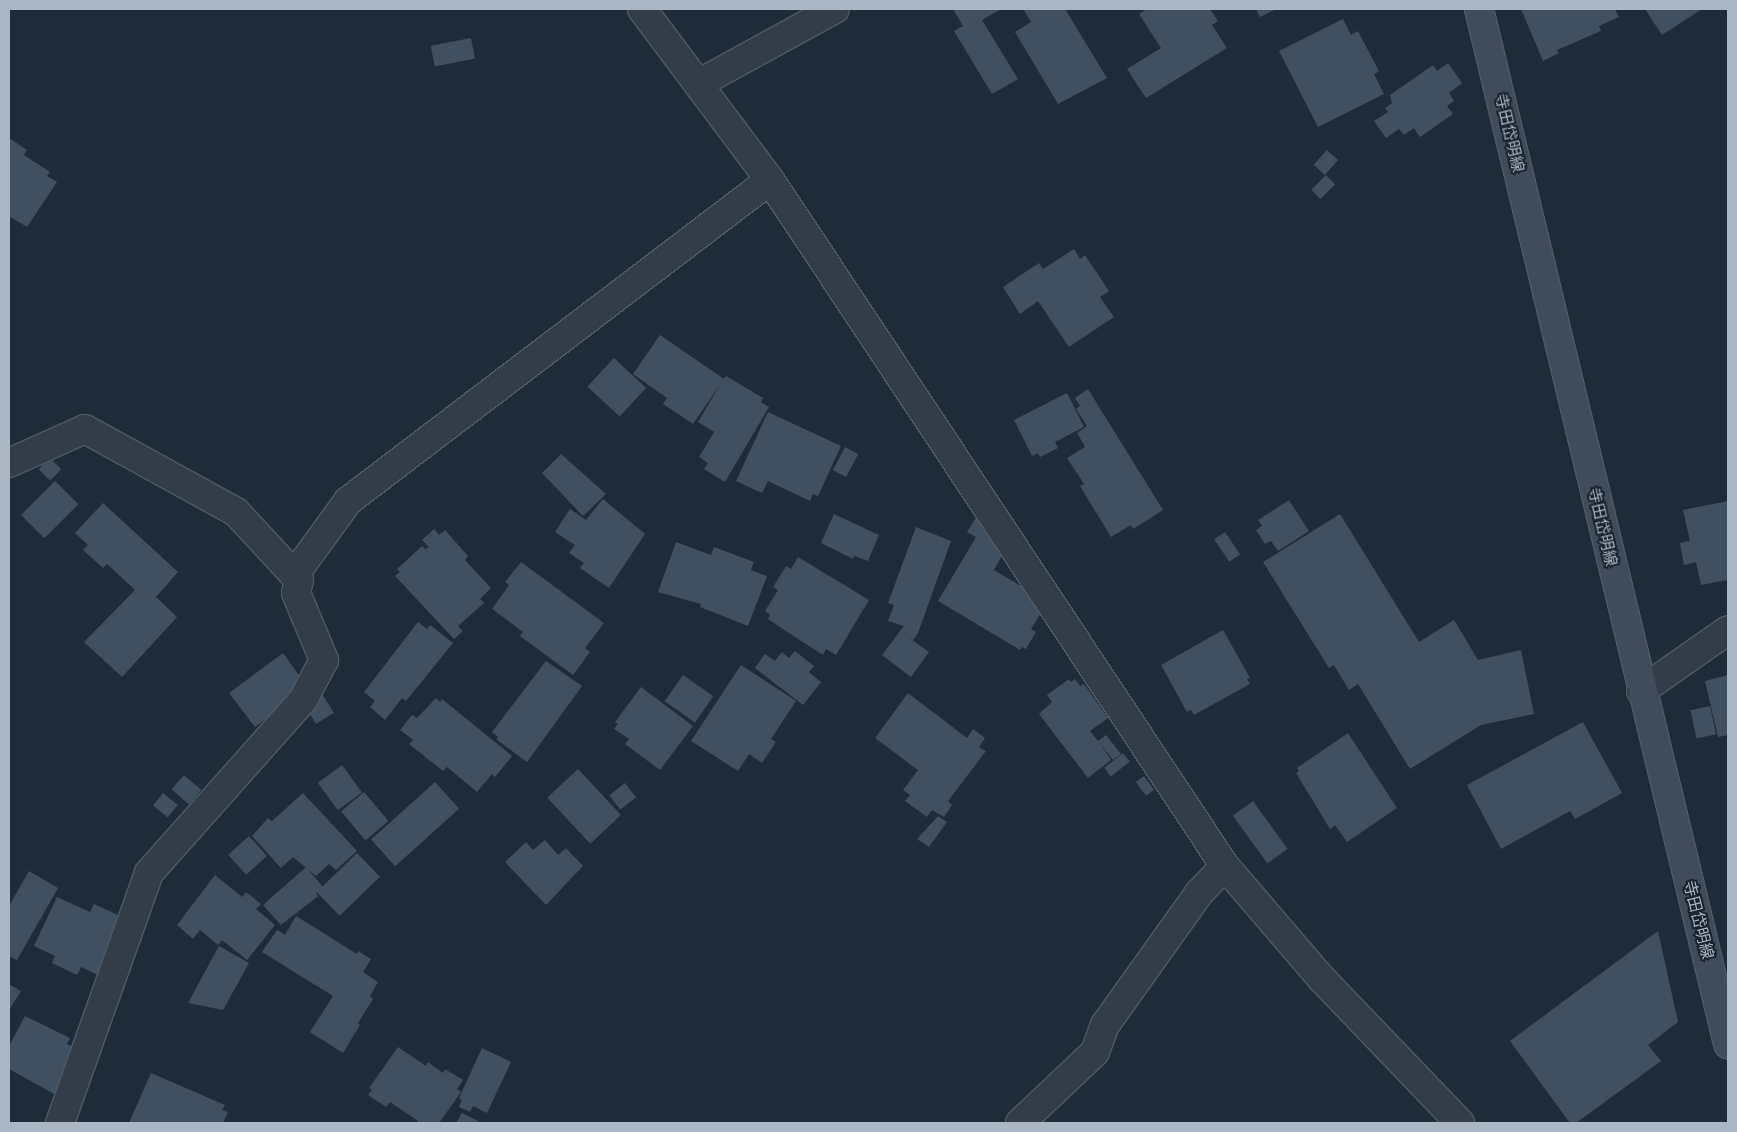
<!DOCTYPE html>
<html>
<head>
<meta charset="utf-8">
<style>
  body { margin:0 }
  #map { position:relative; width:1737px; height:1132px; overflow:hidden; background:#1e2b39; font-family:Poppins,"Noto Sans JP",sans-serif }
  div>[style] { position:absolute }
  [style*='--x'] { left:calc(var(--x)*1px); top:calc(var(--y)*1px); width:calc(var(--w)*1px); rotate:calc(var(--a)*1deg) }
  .building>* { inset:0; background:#415061; transform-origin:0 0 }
  .roads { filter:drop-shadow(1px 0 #4f5a67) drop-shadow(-1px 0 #4f5a67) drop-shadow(0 1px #4f5a67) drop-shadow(0 -1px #4f5a67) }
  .minor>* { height:28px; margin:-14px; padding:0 14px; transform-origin:14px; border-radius:14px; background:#323d49 }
  .secondary>* { height:28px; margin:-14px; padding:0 14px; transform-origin:14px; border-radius:14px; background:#404c5c }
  span { translate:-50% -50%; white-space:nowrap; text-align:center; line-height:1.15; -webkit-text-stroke:4px #18222d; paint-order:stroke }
  .street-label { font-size:16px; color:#acb7c6 }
  .frame { position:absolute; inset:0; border:10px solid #acb7c6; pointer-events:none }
</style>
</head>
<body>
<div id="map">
  <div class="building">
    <div style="clip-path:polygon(953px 9px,1001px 9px,982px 20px,1018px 79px,992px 94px,954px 31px,963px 26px)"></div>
    <div style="clip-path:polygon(1026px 9px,1065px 9px,1107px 78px,1058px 104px,1015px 32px,1031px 22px,1024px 10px)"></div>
    <div style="clip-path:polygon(1147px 9px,1210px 9px,1218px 21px,1212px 25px,1227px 48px,1146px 98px,1127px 69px,1161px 48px,1139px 14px)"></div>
    <div style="clip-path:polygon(1256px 9px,1276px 9px,1260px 17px)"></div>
    <div style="clip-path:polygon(1521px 9px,1615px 9px,1619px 17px,1599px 26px,1601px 31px,1557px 50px,1559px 53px,1543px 61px)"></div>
    <div style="clip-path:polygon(1645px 9px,1702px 9px,1662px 35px)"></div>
    <div style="clip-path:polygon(1343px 19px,1351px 35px,1358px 31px,1379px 71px,1374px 74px,1384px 94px,1318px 127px,1279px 51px)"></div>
    <div style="left:471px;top:38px;width:21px;height:41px;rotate:79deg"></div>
    <div style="clip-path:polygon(1448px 63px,1462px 83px,1449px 93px,1454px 101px,1447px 106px,1453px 114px,1420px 137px,1414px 128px,1404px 135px,1399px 129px,1386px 138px,1374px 121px,1388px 112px,1385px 108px,1392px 103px,1390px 95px,1433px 65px,1437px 71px)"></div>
    <div style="clip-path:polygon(9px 138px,27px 150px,24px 155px,50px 172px,47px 176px,57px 182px,27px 227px,9px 216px)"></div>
    <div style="left:1327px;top:150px;width:15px;height:20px;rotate:42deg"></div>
    <div style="left:1326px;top:175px;width:13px;height:21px;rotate:45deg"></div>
    <div style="clip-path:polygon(1074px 249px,1080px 259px,1085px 255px,1109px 291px,1100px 297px,1114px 317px,1069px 347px,1038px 301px,1020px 314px,1003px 287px,1039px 263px,1043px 269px)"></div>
    <div style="clip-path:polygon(660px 335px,724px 379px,726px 376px,763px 398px,761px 402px,769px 407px,725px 482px,704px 469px,708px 463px,699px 457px,714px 432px,698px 422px,721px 383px,693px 424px,663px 404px,667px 398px,633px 374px)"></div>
    <div style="left:614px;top:358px;width:44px;height:39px;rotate:43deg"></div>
    <div style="clip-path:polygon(1088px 389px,1163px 510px,1133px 529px,1131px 525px,1111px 537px,1080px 486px,1084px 484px,1067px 458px,1085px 447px,1077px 433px,1087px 426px,1076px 409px,1080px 406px,1075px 398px)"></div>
    <div style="clip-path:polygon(1067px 393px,1084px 427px,1055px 442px,1058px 448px,1040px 457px,1038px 453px,1032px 456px,1014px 420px)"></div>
    <div style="clip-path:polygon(768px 412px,841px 446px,818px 496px,813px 494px,810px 501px,768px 481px,762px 493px,736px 481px)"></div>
    <div style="left:845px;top:447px;width:15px;height:26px;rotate:28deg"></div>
    <div style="clip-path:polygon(561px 454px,606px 494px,583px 516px,542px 473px)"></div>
    <div style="left:50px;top:458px;width:16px;height:16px;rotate:45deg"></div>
    <div style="left:55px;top:481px;width:33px;height:48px;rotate:45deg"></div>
    <div style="clip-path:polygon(603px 499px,645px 534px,609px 588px,580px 568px,584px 563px,569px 553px,575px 545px,555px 532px,570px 509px,586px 520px)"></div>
    <div style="clip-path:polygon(1289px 500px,1309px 531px,1278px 551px,1271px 541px,1265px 544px,1256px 530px,1262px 526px,1258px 520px)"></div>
    <div style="clip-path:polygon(1728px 501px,1728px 580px,1701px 585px,1696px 562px,1684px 565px,1680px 543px,1690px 541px,1683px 510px)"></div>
    <div style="clip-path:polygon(103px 503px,178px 572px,156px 597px,177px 617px,122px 677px,84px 642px,135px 590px,107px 564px,103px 568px,83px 550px,88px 545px,75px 533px)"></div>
    <div style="clip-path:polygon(834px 514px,879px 535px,868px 561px,854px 556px,853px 559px,821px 543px)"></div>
    <div style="clip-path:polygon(1340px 514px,1419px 642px,1454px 620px,1478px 660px,1521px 650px,1534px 714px,1481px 725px,1410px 769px,1358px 684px,1349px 690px,1334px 665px,1329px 668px,1263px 562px)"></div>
    <div style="clip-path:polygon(977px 516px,1013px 537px,994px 570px,1048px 602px,1031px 629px,1036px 632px,1026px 649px,1022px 647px,1020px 650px,938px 601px,976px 537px,967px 532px)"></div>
    <div style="clip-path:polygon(916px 527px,951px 541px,918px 633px,913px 640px,908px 637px,929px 652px,911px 677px,882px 655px,904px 626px,888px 621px,894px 605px,888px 603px)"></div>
    <div style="clip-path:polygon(434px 529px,439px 535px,445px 530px,468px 556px,465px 560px,491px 588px,480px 599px,484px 603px,458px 626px,463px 631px,454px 639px,395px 576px,400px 572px,397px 569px,422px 546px,425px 549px,429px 547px,422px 540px)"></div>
    <div style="left:1225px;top:532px;width:27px;height:13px;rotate:56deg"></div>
    <div style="clip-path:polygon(676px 542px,711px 555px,714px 547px,754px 562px,751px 570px,767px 576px,748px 626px,700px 607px,701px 604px,658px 592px)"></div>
    <div style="clip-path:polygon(798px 557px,869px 600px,836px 655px,826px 649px,823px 655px,798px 639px,768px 619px,770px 615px,765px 611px,778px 590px,773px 587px,786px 566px,791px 569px)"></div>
    <div style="clip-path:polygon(521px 562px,604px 623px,585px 648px,590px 652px,573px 675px,520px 636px,523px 632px,492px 609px,509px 585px,505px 582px)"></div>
    <div style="clip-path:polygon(418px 622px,427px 629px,430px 625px,453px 643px,406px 701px,402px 698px,385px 720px,370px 707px,375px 701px,364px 692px)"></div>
    <div style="clip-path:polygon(1223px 630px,1250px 678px,1247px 679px,1250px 684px,1194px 715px,1191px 710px,1187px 712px,1161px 665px)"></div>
    <div style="clip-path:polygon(795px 651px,814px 666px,809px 672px,821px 682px,803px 705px,755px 668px,765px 654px,775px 661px,782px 652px,789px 658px)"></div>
    <div style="clip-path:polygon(283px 653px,304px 682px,282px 707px,255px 727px,229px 693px)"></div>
    <div style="clip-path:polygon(546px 661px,582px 686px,527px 762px,496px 739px,498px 737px,492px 732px)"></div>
    <div style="clip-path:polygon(741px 665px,796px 701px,771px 739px,776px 742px,762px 763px,749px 754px,738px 771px,691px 741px)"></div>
    <div style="left:683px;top:675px;width:37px;height:32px;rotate:35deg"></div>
    <div style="clip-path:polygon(1728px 675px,1728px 735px,1718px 737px,1705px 681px)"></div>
    <div style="clip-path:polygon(1069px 679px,1071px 682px,1075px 679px,1080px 686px,1084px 684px,1108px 718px,1090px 731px,1098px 741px,1106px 735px,1121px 754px,1113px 760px,1100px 743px,1111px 760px,1088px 778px,1039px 714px,1052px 702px,1047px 695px)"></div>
    <div style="clip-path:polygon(641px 687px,693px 726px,660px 770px,625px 744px,629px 739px,614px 729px,618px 724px,615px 722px)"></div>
    <div style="left:319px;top:689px;width:28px;height:21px;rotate:58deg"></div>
    <div style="clip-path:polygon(908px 693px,967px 738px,973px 729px,985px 738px,979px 747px,986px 751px,948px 801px,952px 805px,944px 817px,932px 810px,927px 817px,905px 801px,910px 795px,903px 790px,918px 770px,875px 738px)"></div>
    <div style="clip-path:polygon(436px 698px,440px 702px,442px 699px,512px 756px,495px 777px,492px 774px,477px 792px,447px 767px,443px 771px,409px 744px,413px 740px,400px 730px,412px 715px,417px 718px)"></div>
    <div style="left:1710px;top:706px;width:29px;height:20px;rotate:78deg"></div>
    <div style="clip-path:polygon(1583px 722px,1622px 793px,1575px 819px,1570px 811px,1501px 849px,1467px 785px)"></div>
    <div style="clip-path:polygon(1348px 733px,1397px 808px,1347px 842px,1335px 825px,1330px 829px,1296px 773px,1299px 771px,1297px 768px)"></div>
    <div style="left:1123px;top:753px;width:11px;height:24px;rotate:52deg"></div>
    <div style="left:342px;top:765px;width:34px;height:30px;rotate:54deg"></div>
    <div style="left:578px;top:769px;width:63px;height:42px;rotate:47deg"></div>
    <div style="left:184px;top:775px;width:23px;height:19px;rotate:41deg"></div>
    <div style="left:1144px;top:776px;width:17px;height:10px;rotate:54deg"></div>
    <div style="left:435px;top:782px;width:36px;height:86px;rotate:48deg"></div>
    <div style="left:625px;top:783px;width:18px;height:20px;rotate:52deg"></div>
    <div style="left:364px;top:792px;width:38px;height:30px;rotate:50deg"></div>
    <div style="left:163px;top:793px;width:19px;height:16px;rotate:39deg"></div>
    <div style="clip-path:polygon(303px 793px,357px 851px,336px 870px,329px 864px,316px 876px,293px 857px,281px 868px,252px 836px,268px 818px,272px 821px)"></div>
    <div style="left:1253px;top:801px;width:59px;height:25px;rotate:54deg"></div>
    <div style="clip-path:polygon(938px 816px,947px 822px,929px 847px,917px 839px)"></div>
    <div style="left:249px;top:836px;width:27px;height:28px;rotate:48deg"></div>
    <div style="clip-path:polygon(545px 840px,558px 855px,566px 848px,583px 866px,546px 905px,505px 862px,526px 842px,533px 850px)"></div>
    <div style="left:357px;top:853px;width:33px;height:56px;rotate:46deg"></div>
    <div style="clip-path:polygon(306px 867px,323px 887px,316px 893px,318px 896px,281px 925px,263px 905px)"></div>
    <div style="clip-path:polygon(29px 871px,58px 888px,17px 960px,9px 956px,9px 906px)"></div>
    <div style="clip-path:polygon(215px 875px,242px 897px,246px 892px,261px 904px,256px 909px,275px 925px,247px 960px,222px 940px,218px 945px,200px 930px,193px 939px,177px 925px)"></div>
    <div style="clip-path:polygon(57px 897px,90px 912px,94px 904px,146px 928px,121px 986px,81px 967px,77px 975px,52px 963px,55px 956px,34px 946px)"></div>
    <div style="clip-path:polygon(296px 916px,357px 954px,358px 951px,371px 959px,363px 972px,378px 982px,370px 996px,373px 999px,358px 1023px,360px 1025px,343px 1053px,310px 1032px,333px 996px,262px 952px,277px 930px,285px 935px)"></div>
    <div style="clip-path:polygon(1658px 931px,1678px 1022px,1648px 1045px,1661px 1061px,1576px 1123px,1570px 1123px,1510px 1041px)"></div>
    <div style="clip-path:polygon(219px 946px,249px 963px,223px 1010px,188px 1003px)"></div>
    <div style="clip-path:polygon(9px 984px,21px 991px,9px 1010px)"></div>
    <div style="clip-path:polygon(25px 1016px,70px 1038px,67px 1044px,86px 1054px,56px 1095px,9px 1069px,9px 1046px)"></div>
    <div style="clip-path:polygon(398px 1047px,426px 1066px,428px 1062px,443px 1073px,445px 1069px,463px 1080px,457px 1089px,461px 1092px,439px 1123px,416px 1123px,418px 1121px,390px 1102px,386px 1107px,368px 1095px,372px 1090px,369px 1088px)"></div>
    <div style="clip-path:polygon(482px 1048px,511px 1062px,487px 1113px,473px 1106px,470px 1112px,459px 1107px,462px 1100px,459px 1098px)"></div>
    <div style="clip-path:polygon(151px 1073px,225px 1105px,222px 1110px,228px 1112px,223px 1123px,129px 1123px)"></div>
    <div style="clip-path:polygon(462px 1113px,478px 1121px,477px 1123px,456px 1123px)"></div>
  </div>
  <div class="roads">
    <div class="minor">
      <div style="--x:642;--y:9;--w:214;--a:53.2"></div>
      <div style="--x:770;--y:180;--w:823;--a:56.45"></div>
      <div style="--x:1225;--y:866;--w:149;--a:49.4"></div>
      <div style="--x:1322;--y:979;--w:199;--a:46.2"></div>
      <div style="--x:698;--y:84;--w:156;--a:-28.7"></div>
      <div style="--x:9;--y:463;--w:83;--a:-24.1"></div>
      <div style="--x:85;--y:429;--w:172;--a:28.8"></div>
      <div style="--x:236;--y:512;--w:93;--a:47.2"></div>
      <div style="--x:299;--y:580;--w:13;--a:103"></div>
      <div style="--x:296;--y:593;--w:73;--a:67.3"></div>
      <div style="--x:324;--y:660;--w:45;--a:117.7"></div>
      <div style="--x:303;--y:700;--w:232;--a:131.7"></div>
      <div style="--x:149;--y:873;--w:265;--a:109.6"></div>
      <div style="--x:295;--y:574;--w:90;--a:-54"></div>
      <div style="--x:348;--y:501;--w:530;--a:-37.26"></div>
      <div style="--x:1641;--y:691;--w:106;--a:-35"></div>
      <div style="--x:1020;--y:1123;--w:103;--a:-43.4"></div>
      <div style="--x:1095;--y:1052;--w:29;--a:-70"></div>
      <div style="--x:1105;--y:1025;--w:162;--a:-54.5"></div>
      <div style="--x:1199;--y:893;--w:37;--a:-46"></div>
    </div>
    <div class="secondary">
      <div style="--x:1479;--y:9;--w:1065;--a:76.47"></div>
    </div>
  </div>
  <div class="street-label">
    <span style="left:1509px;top:133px;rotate:77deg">寺田岱明線</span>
    <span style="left:1602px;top:527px;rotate:77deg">寺田岱明線</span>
    <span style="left:1698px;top:920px;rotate:76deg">寺田岱明線</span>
  </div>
  <div class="frame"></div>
</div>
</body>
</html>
